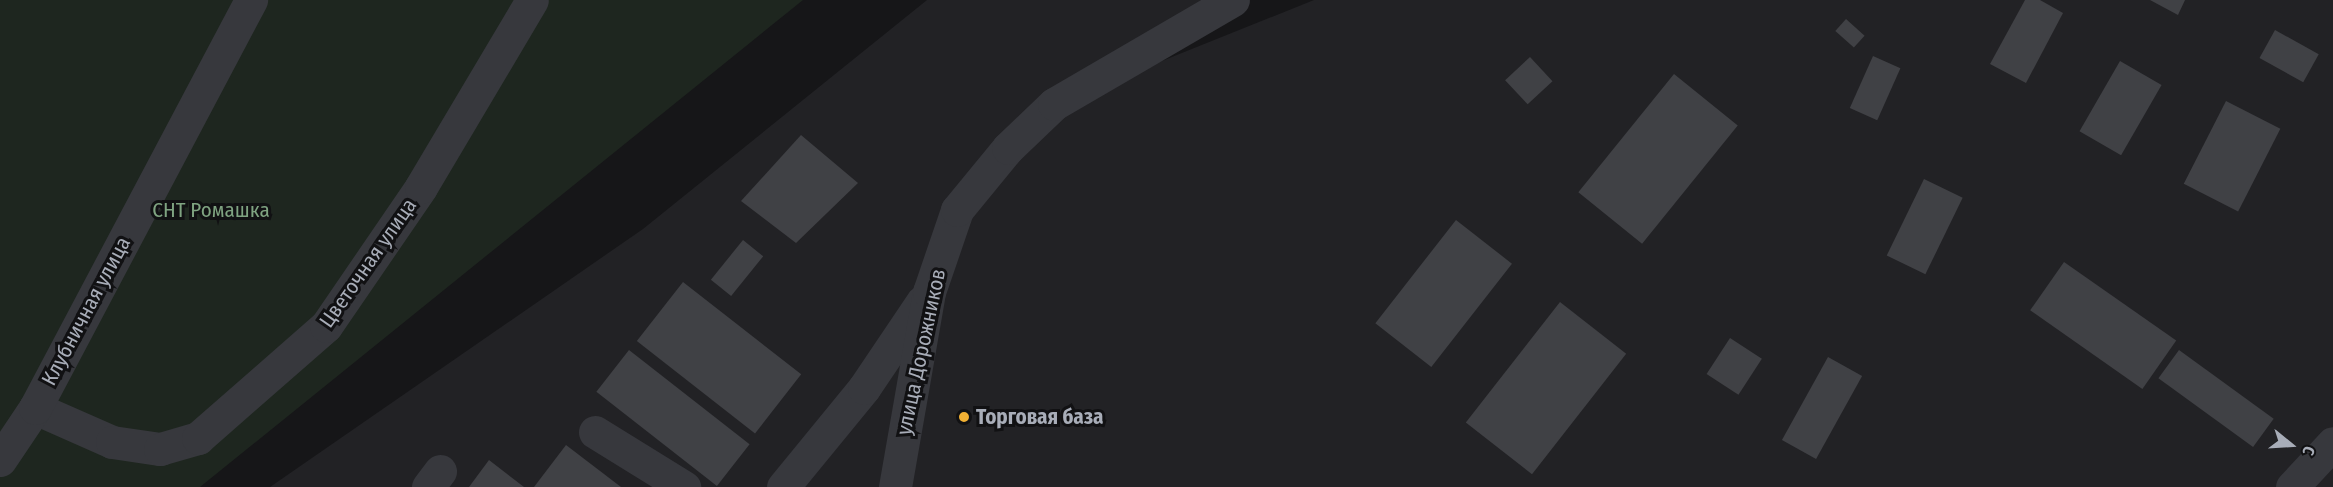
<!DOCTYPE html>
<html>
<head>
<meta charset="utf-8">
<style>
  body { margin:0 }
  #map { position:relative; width:2333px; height:487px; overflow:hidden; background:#161618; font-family:"Fira Sans Condensed",sans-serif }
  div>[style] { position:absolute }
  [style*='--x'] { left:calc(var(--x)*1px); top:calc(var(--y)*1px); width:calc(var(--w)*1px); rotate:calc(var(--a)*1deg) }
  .built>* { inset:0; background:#222225 }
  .green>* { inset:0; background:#1e261f }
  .building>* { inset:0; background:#404145; transform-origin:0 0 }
  .minor>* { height:33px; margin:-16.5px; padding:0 16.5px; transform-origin:16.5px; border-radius:16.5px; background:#37383d }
  .dots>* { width:16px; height:16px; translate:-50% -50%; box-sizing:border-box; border:3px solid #111113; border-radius:50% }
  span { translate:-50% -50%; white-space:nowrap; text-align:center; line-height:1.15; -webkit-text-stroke:6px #111113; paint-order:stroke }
  .park-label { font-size:21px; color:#7fa381 }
  .street-label { font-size:21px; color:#a8adb8 }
  .poi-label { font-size:21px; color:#a8adb8; font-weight:700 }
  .left { translate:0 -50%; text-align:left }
  .north { position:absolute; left:2261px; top:415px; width:60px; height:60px; -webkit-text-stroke:4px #111113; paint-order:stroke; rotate:108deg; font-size:16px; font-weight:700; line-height:24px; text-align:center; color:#a8adb8 }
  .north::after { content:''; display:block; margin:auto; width:21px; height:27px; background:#a8adb8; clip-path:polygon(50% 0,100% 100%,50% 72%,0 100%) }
</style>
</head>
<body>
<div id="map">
  <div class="built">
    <div style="clip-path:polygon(927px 0,1234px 0,1060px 102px,1314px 0,2333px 0,2333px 487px,270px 487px,643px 229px)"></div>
  </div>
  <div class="green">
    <div style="clip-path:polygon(0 0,803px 0,200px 487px,0 487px)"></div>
  </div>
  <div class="building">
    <div style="clip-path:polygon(2025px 0,2040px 0,2063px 13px,2026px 83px,1990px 64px)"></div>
    <div style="clip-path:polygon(2150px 0,2185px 0,2178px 15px)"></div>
    <div style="left:1846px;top:19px;width:25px;height:16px;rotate:42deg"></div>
    <div style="left:2275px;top:30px;width:50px;height:32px;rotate:29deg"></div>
    <div style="left:1873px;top:56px;width:30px;height:57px;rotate:24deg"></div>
    <div style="left:1530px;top:57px;width:33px;height:34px;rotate:47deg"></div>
    <div style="left:2120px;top:61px;width:48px;height:81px;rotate:30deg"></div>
    <div style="left:1674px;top:74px;width:82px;height:152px;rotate:39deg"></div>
    <div style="left:2226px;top:101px;width:61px;height:93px;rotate:27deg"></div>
    <div style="clip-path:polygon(801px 135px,858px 183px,796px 243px,741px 201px)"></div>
    <div style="left:1924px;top:179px;width:43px;height:85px;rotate:26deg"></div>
    <div style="left:1456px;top:220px;width:71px;height:131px;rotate:38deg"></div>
    <div style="left:743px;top:240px;width:26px;height:51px;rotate:39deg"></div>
    <div style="left:2064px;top:262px;width:137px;height:59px;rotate:35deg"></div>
    <div style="left:683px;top:282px;width:150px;height:75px;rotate:38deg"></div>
    <div style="left:1560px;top:302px;width:84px;height:153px;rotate:38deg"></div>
    <div style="left:1730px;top:338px;width:38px;height:43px;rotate:33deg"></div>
    <div style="left:629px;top:350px;width:153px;height:53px;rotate:38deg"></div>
    <div style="left:2179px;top:350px;width:117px;height:35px;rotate:36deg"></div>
    <div style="left:1828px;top:357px;width:39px;height:95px;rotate:29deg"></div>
    <div style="clip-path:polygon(566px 445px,621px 487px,534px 487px)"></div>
    <div style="clip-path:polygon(489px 460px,524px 487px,469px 487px)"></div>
  </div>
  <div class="minor">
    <div style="--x:35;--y:408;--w:84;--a:23.8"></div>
    <div style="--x:112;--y:442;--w:49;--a:8.3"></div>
    <div style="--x:160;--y:449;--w:40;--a:-16"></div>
    <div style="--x:198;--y:438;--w:170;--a:-41.2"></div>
    <div style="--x:326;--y:326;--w:168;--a:-55.6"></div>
    <div style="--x:421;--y:187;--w:217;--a:-59.3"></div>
    <div style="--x:595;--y:432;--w:105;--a:31.7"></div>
    <div style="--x:0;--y:460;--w:63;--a:-56.1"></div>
    <div style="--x:35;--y:408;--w:462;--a:-62.1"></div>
    <div style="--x:428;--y:487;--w:20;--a:-53"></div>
    <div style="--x:783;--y:487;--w:128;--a:-50.7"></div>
    <div style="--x:864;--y:388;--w:104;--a:-56"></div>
    <div style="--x:895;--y:487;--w:198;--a:-80.1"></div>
    <div style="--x:929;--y:292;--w:87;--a:-71.1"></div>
    <div style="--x:957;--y:210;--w:80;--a:-50.6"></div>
    <div style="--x:1008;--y:148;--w:64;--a:-43.7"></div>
    <div style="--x:1054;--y:104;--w:207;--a:-30.2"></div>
    <div style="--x:2292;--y:487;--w:60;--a:-47"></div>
  </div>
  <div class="dots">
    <div style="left:964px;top:417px;background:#f2b134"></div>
  </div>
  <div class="park-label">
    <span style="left:211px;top:210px">СНТ Ромашка</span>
  </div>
  <div class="street-label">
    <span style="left:368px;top:263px;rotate:-55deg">Цветочная улица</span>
    <span style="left:86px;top:311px;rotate:-62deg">Клубничная улица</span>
    <span style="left:921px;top:352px;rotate:-78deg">улица Дорожников</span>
  </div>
  <div class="poi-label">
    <span class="left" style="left:976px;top:417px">Торговая база</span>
  </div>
  <div class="north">С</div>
</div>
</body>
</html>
